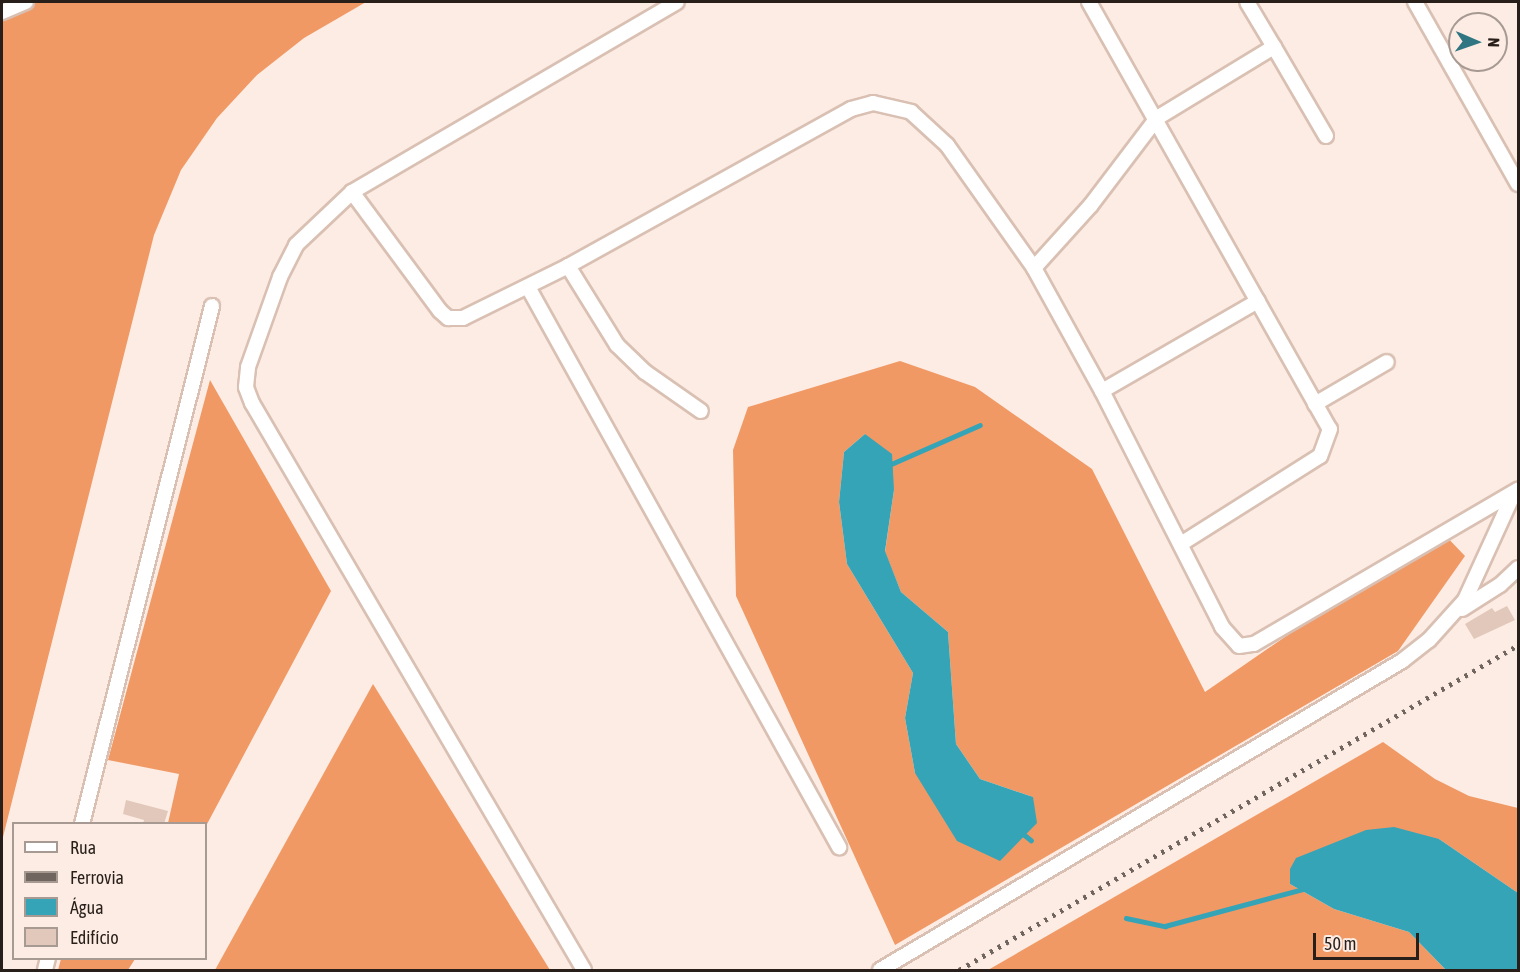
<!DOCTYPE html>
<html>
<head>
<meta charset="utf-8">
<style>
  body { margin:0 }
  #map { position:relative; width:1520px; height:972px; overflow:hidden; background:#fcece4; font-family:"Asap Condensed",sans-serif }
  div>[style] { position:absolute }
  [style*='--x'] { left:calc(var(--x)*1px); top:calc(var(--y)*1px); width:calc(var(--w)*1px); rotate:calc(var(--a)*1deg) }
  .forest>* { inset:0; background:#f19965 }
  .water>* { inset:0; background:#35a4b7 }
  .stream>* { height:4.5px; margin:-2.25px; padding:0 2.25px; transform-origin:2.25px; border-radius:2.25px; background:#35a4b7 }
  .building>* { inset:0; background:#e1c8ba }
  .roads { filter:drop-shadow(2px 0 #d9c0b3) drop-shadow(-2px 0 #d9c0b3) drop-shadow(0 2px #d9c0b3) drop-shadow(0 -2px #d9c0b3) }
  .minor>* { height:14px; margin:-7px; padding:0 7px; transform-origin:7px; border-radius:7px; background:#fff }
  .rail>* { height:4.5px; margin-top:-2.25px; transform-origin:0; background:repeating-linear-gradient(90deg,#71655f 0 3px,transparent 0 9px) }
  span { translate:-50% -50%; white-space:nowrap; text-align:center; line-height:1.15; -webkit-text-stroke:4.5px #fcece4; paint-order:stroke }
  .frame { position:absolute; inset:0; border:3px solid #281f1a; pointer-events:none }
  .legend { position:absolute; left:12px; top:822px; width:195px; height:138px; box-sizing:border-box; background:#fcece4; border:2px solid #a79a93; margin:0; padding:8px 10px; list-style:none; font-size:18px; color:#281f1a }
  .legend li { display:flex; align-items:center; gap:12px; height:30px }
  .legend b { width:30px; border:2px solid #a79a93 }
  .north { position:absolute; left:1448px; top:12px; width:60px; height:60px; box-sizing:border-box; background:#fcece4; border:2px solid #a79a93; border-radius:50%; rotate:92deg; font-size:16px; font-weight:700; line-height:24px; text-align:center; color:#281f1a }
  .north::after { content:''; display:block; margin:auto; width:21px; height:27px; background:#2f7682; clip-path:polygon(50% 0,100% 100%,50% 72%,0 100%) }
  .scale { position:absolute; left:1313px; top:933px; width:106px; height:27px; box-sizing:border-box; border:3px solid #281f1a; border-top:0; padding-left:8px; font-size:18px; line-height:21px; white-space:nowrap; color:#281f1a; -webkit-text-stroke:4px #fcece4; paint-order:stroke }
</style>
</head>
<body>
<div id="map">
  <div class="forest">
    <div style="clip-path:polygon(2px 2px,366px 2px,304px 38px,257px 75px,217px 118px,181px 170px,154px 235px,2px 841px)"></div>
    <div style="clip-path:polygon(evenodd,900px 361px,975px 387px,1092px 469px,1205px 692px,1440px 530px,1465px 556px,1398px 651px,895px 945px,736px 596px,733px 450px,748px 407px,900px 361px,865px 434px,894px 490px,885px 552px,901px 592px,948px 632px,956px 744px,980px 779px,1033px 797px,915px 773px,905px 718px,913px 673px,847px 564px,839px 502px,844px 452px,865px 434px)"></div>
    <div style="clip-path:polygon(210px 380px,331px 591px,206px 826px,168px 823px,179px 774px,108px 760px)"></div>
    <div style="clip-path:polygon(373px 684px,550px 970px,215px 970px)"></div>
    <div style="clip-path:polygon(1383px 742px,1435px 779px,1469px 796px,1518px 808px,1518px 893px,1439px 839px,1290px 884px,1334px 909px,1409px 932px,1446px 970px,988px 970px)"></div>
    <div style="clip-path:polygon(61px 959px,61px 958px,135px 959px,128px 970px,58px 970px)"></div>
  </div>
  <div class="water">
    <div style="clip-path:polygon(865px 434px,892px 454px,894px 490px,885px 551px,901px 592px,948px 632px,956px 744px,980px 779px,1033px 797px,1037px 823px,1000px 861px,957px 841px,915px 773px,905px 718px,913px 673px,847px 564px,839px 502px,844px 452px)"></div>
    <div style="clip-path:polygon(1394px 827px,1439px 839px,1518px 893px,1518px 970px,1446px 970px,1409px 932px,1334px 909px,1290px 884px,1290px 869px,1296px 858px,1366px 830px)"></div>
  </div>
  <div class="stream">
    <div style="--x:889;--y:465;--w:99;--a:-23.7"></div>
    <div style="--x:1021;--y:832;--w:13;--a:39"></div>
    <div style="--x:1126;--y:918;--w:40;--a:12"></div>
    <div style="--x:1165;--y:926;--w:143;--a:-15"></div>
  </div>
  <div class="building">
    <div style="clip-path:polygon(1507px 606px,1515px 620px,1474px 639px,1465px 624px,1492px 608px,1495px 612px)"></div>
    <div style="clip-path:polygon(126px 800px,168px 811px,164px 824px,143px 824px,144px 820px,123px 814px)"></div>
  </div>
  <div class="roads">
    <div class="minor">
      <div style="--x:1089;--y:2;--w:490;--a:60.6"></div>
      <div style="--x:1330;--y:429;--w:29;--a:110"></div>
      <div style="--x:1320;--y:456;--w:165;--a:147.7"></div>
      <div style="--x:1415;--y:2;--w:209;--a:60.5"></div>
      <div style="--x:2;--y:12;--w:26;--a:-23"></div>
      <div style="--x:1274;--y:47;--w:103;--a:59.7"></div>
      <div style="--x:352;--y:192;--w:148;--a:53.5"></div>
      <div style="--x:440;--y:311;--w:11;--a:41"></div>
      <div style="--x:448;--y:318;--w:15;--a:0"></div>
      <div style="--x:463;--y:318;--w:117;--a:-26.3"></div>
      <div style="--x:568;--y:266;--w:324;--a:-29"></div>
      <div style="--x:851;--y:109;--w:23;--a:-15"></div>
      <div style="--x:873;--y:103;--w:39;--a:13"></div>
      <div style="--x:911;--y:112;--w:49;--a:42.5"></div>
      <div style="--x:947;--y:145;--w:151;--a:54.7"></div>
      <div style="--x:1034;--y:268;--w:141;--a:61.1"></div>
      <div style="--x:1102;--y:391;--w:265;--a:63"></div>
      <div style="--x:1222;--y:627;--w:25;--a:48"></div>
      <div style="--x:1239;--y:646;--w:15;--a:-8"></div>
      <div style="--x:1254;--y:644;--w:306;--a:-30.3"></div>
      <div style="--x:568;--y:266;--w:93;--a:58.2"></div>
      <div style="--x:617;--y:345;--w:39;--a:44"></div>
      <div style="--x:645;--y:372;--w:68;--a:34.9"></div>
      <div style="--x:1034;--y:268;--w:85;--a:-47.9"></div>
      <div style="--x:1091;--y:205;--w:109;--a:-52.8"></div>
      <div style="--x:1157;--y:118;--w:137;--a:-31.3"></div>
      <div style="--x:1274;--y:47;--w:52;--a:-121"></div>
      <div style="--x:528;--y:287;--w:641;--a:60.95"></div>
      <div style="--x:1102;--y:391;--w:180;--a:-30"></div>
      <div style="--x:1315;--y:404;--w:83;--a:-30.3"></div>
      <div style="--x:1462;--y:609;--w:45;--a:-32.3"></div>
      <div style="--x:1500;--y:585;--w:25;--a:-43"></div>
      <div style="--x:82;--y:824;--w:534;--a:-75.91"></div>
      <div style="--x:45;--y:970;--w:12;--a:-76"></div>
      <div style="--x:584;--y:970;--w:657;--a:-120.35"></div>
      <div style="--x:252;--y:403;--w:17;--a:-111"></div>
      <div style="--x:246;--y:387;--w:20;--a:-84"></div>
      <div style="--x:248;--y:367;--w:96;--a:-70.4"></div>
      <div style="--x:280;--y:277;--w:36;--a:-63"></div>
      <div style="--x:296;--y:245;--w:77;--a:-43.4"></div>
      <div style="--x:352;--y:192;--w:376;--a:-30.3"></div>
      <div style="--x:880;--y:970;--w:607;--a:-30.62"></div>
      <div style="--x:1402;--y:661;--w:34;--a:-38"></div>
      <div style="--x:1429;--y:640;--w:54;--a:-48"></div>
      <div style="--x:1465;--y:600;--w:118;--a:-65.4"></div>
    </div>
  </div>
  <div class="rail">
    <div style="--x:959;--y:970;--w:647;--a:-30.17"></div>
  </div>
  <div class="frame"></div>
  <ul class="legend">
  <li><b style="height:8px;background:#fff"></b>Rua</li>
  <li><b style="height:8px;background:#71655f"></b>Ferrovia</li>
  <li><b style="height:16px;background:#35a4b7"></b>Água</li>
  <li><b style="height:16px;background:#e1c8ba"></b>Edifício</li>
  </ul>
  <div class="north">N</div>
  <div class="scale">50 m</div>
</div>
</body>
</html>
